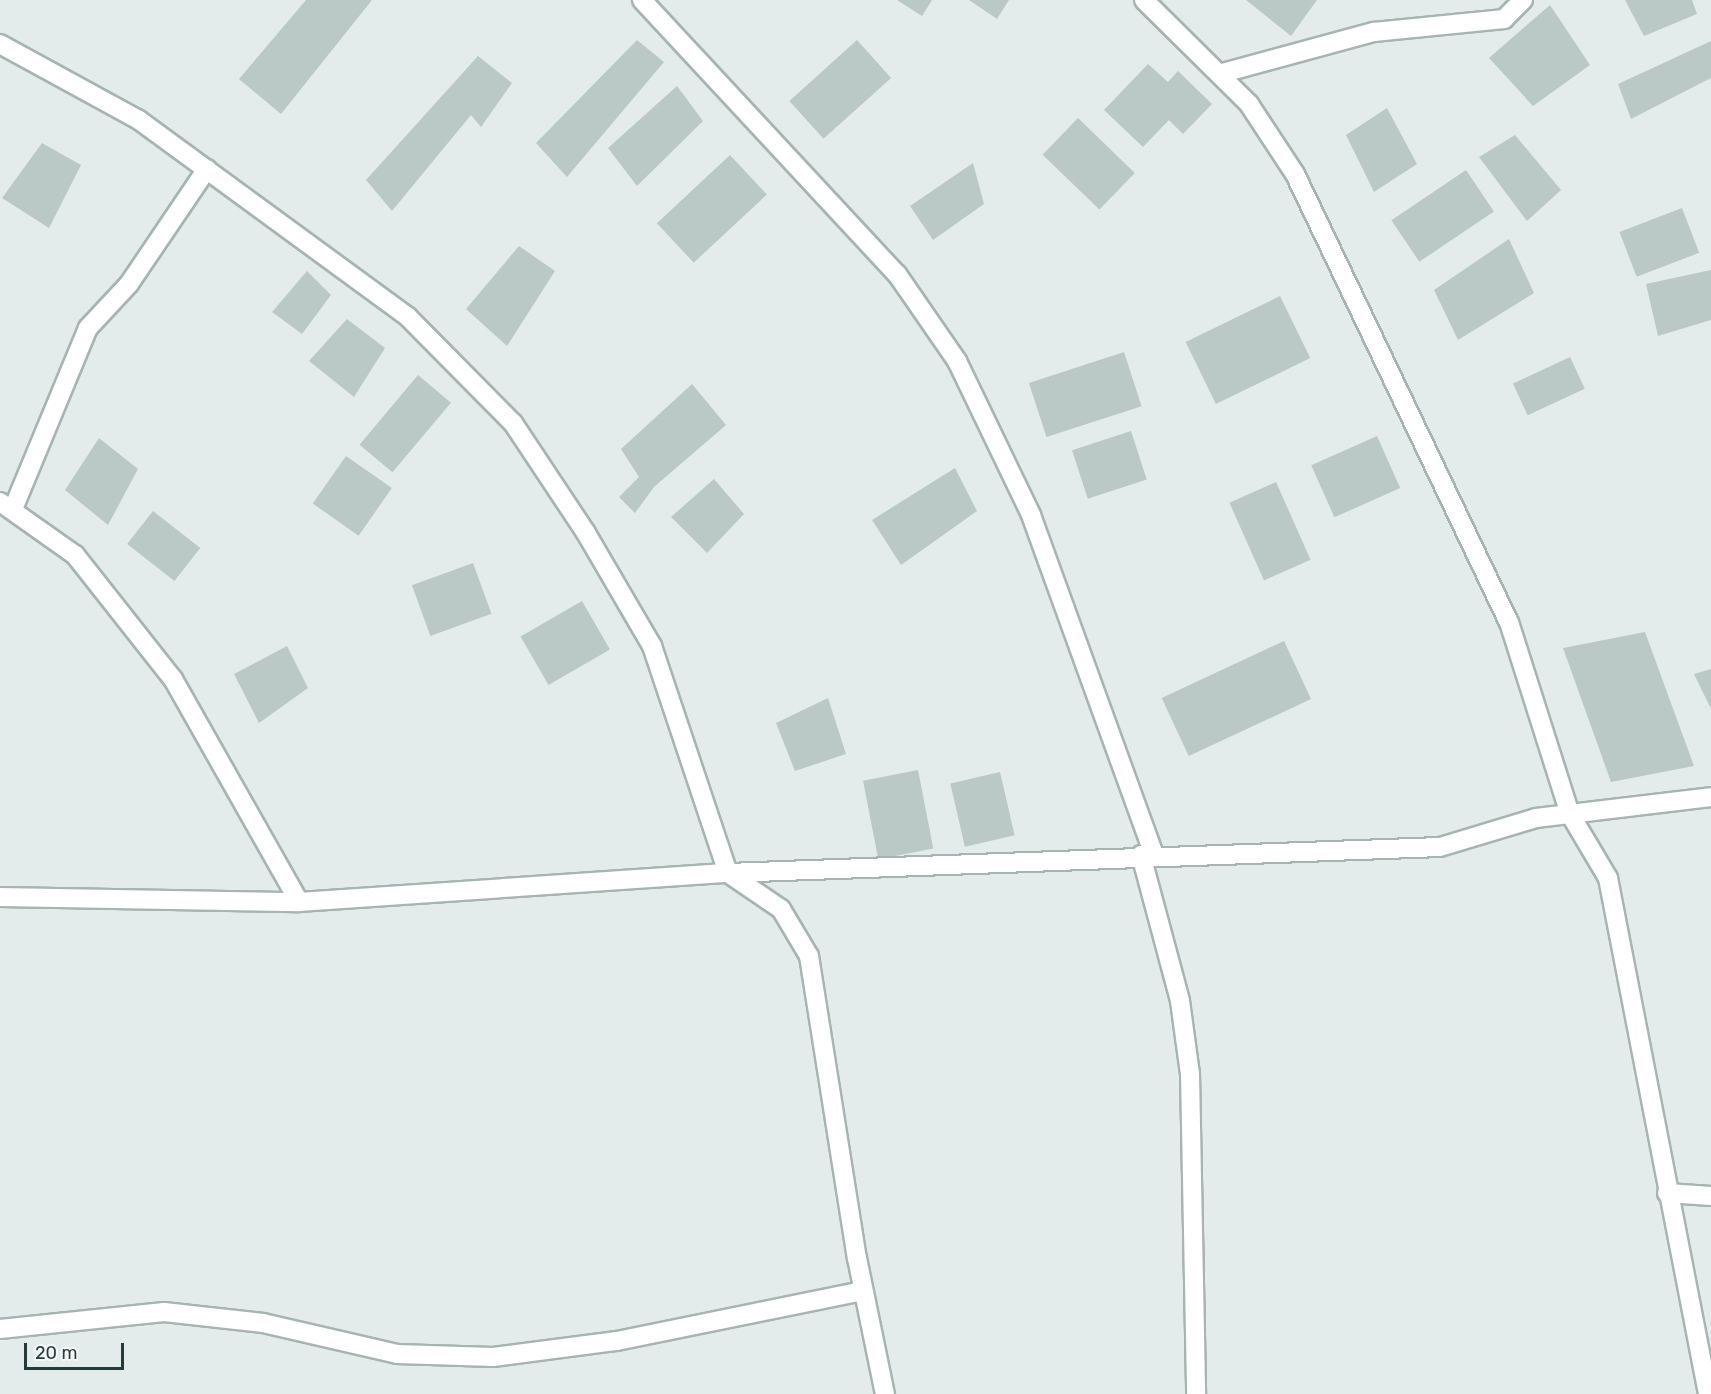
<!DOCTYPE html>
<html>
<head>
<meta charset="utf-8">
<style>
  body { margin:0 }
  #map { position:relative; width:1711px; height:1394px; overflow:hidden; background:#e3ecea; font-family:Rubik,sans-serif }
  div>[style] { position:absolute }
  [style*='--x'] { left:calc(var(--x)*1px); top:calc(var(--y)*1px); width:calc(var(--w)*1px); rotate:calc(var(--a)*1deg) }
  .building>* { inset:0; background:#bbc9c6; transform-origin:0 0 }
  .roads { filter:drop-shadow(2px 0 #a6b4b2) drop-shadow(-2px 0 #a6b4b2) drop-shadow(0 2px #a6b4b2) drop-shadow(0 -2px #a6b4b2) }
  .minor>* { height:18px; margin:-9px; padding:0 9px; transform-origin:9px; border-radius:9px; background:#fff }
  span { translate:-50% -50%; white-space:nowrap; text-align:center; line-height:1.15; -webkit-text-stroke:6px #f3f8f7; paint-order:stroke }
  .scale { position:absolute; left:24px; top:1343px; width:100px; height:27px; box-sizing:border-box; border:3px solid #233c3b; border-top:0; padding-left:8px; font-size:18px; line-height:21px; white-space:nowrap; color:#233c3b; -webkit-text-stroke:4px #f3f8f7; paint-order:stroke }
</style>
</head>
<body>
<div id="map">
  <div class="building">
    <div style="clip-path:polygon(306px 0,372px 0,281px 114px,239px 79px)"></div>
    <div style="clip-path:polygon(897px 0,932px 0,922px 16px)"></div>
    <div style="clip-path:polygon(969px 0,1009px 0,997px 19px)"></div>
    <div style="clip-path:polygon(1246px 0,1317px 0,1291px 36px)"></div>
    <div style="clip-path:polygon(1625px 0,1692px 0,1697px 14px,1644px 36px)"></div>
    <div style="clip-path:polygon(1550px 5px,1590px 65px,1533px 106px,1489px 58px)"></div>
    <div style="clip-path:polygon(637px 40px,664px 62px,567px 177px,536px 143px)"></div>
    <div style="left:857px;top:40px;width:51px;height:91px;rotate:48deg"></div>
    <div style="clip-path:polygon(1711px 41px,1711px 78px,1631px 119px,1618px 84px)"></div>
    <div style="clip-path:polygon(478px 56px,512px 83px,481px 127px,471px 115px,392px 211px,366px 180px)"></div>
    <div style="clip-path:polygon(1148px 64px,1168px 82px,1178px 71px,1212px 104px,1183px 134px,1169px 120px,1143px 147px,1104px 110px)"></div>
    <div style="clip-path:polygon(677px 86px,703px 121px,637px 186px,608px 148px)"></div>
    <div style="clip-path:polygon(1387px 108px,1417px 164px,1374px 192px,1346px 135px)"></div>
    <div style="left:1078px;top:118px;width:79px;height:51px;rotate:44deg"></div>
    <div style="clip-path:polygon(1515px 135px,1561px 190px,1527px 221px,1479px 157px)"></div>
    <div style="clip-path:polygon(42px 143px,81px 165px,49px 228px,2px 198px)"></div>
    <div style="left:730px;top:155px;width:54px;height:100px;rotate:47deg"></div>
    <div style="clip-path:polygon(973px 163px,984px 204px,933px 240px,910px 206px)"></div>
    <div style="left:1466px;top:170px;width:50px;height:90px;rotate:56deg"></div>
    <div style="left:1682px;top:208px;width:48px;height:67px;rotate:69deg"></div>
    <div style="clip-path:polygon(1509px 239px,1534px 293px,1458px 340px,1434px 290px)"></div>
    <div style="clip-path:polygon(519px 246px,555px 271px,507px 346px,466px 309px)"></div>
    <div style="clip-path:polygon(1711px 270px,1711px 320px,1658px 336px,1646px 284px)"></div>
    <div style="clip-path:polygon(307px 271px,331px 295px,302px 334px,272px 312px)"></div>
    <div style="left:1280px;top:296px;width:69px;height:105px;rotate:64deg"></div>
    <div style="clip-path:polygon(347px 319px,385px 348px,354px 397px,309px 361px)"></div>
    <div style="left:1124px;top:352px;width:57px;height:100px;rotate:72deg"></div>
    <div style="left:1570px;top:357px;width:35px;height:63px;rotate:65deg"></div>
    <div style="left:418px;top:375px;width:43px;height:91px;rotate:40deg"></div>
    <div style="clip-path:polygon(692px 384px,726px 425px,654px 487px,635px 513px,619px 497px,639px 477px,621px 449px)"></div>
    <div style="left:1131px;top:431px;width:51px;height:62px;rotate:72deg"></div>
    <div style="left:1377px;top:436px;width:57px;height:72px;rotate:66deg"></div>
    <div style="clip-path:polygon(99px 438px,138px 469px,108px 525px,65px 490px)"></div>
    <div style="left:346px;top:456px;width:56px;height:58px;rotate:35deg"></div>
    <div style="clip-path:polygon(955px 468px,977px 511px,901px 565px,872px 520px)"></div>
    <div style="clip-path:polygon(714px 479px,744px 514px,707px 553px,671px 517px)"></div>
    <div style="left:1276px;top:482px;width:85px;height:51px;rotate:66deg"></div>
    <div style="left:153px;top:511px;width:60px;height:42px;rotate:38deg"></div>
    <div style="left:473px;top:563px;width:54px;height:65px;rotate:70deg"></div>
    <div style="left:582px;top:601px;width:56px;height:71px;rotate:60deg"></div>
    <div style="clip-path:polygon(1645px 632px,1694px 766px,1611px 782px,1563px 648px)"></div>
    <div style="left:1284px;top:641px;width:64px;height:135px;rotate:65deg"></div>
    <div style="clip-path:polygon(287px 646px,308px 688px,259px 723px,234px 674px)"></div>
    <div style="clip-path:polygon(1711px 669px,1711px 709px,1694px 674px)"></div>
    <div style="clip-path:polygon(828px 698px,846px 754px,795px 771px,776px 723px)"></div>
    <div style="left:918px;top:770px;width:80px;height:56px;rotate:79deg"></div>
    <div style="left:1000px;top:772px;width:65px;height:51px;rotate:77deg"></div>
  </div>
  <div class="roads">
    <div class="minor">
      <div style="--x:642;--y:0;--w:374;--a:47.1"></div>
      <div style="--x:897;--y:274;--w:106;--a:55.4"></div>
      <div style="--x:957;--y:361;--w:171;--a:64.3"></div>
      <div style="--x:1031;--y:515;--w:361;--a:70.1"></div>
      <div style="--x:1144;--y:0;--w:148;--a:44.7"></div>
      <div style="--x:1249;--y:104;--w:84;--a:56.7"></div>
      <div style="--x:1295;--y:174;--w:496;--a:64.5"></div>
      <div style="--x:1509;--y:622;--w:201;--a:72.4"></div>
      <div style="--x:1570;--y:814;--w:74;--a:59.3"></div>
      <div style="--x:1608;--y:878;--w:526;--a:79.03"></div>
      <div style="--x:0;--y:44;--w:158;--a:28.7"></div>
      <div style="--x:139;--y:120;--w:333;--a:36.2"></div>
      <div style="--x:408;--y:317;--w:149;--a:45.3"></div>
      <div style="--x:513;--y:423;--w:132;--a:56.4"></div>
      <div style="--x:586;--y:533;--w:131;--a:59.7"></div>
      <div style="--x:652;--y:646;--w:239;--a:71.5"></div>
      <div style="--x:728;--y:873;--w:64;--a:34.2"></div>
      <div style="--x:781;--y:909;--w:55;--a:59.2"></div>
      <div style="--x:809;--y:956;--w:306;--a:81"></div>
      <div style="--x:857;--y:1258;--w:139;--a:78.4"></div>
      <div style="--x:1219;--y:74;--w:161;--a:-15.2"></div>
      <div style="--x:1374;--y:32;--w:131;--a:-5.7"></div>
      <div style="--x:1504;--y:19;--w:27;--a:-45"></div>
      <div style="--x:0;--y:502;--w:92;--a:35.2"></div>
      <div style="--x:75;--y:555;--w:158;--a:51.7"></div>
      <div style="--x:173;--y:679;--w:256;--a:60.5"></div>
      <div style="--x:13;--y:509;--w:196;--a:-67.5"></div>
      <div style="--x:88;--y:328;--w:60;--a:-47"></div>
      <div style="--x:129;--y:284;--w:139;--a:-55.9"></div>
      <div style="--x:1141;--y:855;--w:151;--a:75"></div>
      <div style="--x:1180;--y:1001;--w:74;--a:82.2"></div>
      <div style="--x:1190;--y:1074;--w:320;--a:88.9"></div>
      <div style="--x:0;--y:897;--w:299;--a:1"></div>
      <div style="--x:299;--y:902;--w:430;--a:-3.9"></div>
      <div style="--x:728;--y:873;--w:712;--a:-2.09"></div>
      <div style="--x:1440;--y:847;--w:100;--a:-16.8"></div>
      <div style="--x:1536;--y:818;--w:176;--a:-6.8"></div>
      <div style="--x:1667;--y:1193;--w:44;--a:3.9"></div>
      <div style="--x:0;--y:1329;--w:165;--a:-5.9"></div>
      <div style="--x:164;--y:1312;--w:100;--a:6.3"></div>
      <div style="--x:263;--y:1323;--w:138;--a:13"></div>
      <div style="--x:397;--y:1354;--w:96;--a:1.8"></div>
      <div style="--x:493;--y:1357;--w:125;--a:-7.4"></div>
      <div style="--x:617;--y:1341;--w:251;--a:-11.5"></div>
    </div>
  </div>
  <div class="scale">20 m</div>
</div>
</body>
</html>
